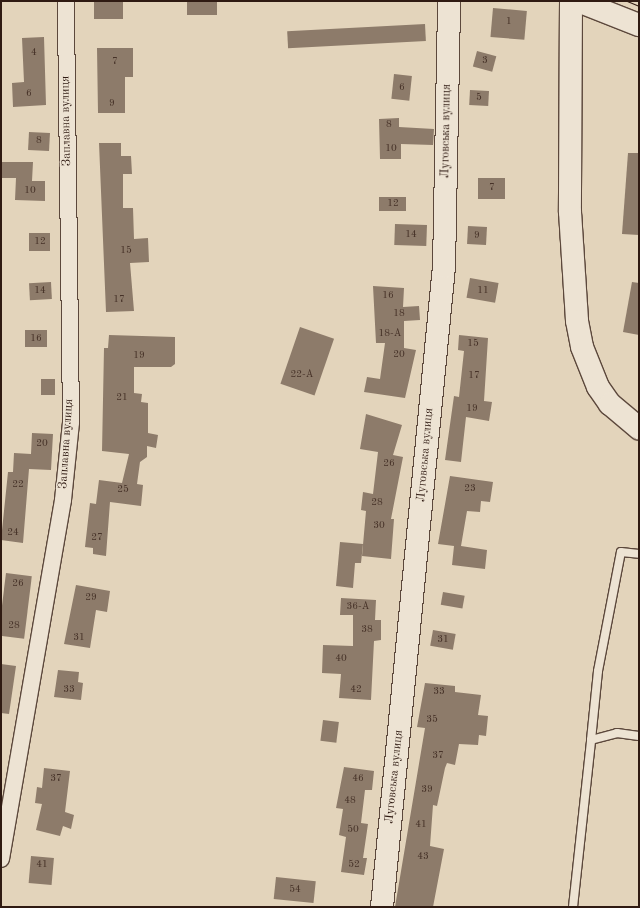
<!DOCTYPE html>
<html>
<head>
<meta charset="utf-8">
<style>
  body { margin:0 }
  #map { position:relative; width:640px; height:908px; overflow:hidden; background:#e3d4bb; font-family:"Old Standard TT",serif }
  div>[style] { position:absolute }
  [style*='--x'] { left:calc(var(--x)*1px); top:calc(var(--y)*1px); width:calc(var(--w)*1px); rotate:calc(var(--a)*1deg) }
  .building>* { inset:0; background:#8d7b6a; transform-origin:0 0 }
  .roads { filter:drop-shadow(1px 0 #5c483c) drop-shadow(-1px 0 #5c483c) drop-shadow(0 1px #5c483c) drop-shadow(0 -1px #5c483c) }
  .lane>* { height:8px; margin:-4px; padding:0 4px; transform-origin:4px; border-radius:4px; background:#ede3d3 }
  .street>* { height:16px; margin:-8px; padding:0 8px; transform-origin:8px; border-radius:8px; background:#ede3d3 }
  .secondary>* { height:22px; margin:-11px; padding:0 11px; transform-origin:11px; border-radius:11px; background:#ede3d3 }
  .tram>* { height:1px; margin:-0.5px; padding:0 0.5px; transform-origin:0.5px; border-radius:0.5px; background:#2f1a12 }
  span { translate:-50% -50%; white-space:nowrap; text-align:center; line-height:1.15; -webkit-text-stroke:3px #ede3d3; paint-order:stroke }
  .number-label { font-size:10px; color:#463228 }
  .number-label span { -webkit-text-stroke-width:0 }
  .street-label { font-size:12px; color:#2f1a12 }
  .frame { position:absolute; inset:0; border:2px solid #2f1a12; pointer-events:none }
</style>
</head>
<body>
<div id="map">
  <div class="building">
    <div style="left:94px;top:1px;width:29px;height:18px"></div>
    <div style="left:187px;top:1px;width:30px;height:14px"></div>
    <div style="left:493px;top:8px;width:34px;height:29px;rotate:5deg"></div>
    <div style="left:425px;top:24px;width:17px;height:138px;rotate:87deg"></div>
    <div style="clip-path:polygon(44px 37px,46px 105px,13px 107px,12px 83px,24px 82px,22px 38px)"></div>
    <div style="clip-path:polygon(97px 48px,133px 48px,133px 77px,125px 77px,125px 113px,98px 113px)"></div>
    <div style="left:477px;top:51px;width:20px;height:16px;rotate:15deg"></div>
    <div style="left:394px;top:74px;width:18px;height:25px;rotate:6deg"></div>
    <div style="left:470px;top:90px;width:19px;height:15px;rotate:3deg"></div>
    <div style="clip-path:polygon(399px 118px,399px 127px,434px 129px,433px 145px,401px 144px,401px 159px,380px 159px,379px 119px)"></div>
    <div style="left:29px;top:132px;width:21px;height:18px;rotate:3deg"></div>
    <div style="clip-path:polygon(99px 143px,121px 143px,121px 156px,131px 156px,132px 174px,123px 174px,123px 208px,133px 208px,134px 239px,148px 238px,149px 262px,130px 263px,134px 311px,106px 312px)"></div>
    <div style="clip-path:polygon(628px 153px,639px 153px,639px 235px,622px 234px)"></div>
    <div style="clip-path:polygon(1px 162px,33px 162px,32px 181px,45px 181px,45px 201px,15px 200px,16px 178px,1px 178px)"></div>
    <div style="left:478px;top:178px;width:27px;height:21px"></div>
    <div style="left:379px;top:197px;width:27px;height:14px"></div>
    <div style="left:395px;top:224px;width:32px;height:21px;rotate:2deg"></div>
    <div style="left:468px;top:226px;width:19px;height:18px;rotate:3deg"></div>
    <div style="left:50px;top:233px;width:18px;height:21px;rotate:90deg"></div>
    <div style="left:470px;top:278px;width:29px;height:20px;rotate:10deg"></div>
    <div style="left:51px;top:282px;width:17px;height:22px;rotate:87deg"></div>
    <div style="clip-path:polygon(632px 282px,639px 283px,639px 335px,623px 332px)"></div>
    <div style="clip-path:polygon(373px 286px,404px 288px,403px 307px,419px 306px,420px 320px,404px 321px,404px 348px,416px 350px,405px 398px,364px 392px,367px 377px,380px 379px,385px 343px,376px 343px)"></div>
    <div style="left:300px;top:327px;width:36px;height:60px;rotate:19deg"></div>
    <div style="left:25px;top:330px;width:22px;height:17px"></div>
    <div style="clip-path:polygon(109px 335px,175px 337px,175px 364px,171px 367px,134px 367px,134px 393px,142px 394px,141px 402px,148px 403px,148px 433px,158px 435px,156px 448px,147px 446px,147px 457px,140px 462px,137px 484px,143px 485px,141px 506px,110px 502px,106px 556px,93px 554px,93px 548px,85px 547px,90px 503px,96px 504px,99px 480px,122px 483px,129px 454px,102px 451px,104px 348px,108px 348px)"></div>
    <div style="clip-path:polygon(459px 335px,488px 338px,484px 401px,492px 402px,489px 421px,466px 417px,461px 462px,445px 460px,454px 396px,459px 397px,464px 351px,458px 350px)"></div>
    <div style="left:41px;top:379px;width:14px;height:16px"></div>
    <div style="clip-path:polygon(366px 414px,402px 425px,393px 455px,403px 457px,391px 519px,394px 519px,391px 559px,362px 556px,366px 511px,361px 510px,363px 492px,373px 494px,378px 452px,360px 449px)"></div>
    <div style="clip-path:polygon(32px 433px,53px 434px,51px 470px,29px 469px,23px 543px,1px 540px,8px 472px,13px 472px,14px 453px,31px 454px)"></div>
    <div style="clip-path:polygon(450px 476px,493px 482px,490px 502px,481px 501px,480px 512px,467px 511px,461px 546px,487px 550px,485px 569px,452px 565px,454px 546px,438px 544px)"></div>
    <div style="clip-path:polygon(340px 542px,363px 544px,361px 563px,355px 563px,353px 588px,336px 586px)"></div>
    <div style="left:6px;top:573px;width:26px;height:63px;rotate:7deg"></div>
    <div style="clip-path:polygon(76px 585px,110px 591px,107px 612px,96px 610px,90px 648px,64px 644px)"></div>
    <div style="left:443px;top:592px;width:22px;height:13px;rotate:10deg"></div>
    <div style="clip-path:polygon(341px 598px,376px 600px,375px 620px,381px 620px,381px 640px,374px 641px,371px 700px,339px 698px,341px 674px,322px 673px,323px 645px,353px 646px,353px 615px,340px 615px)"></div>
    <div style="left:433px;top:630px;width:23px;height:16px;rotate:10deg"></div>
    <div style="clip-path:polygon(1px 664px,16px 666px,9px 714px,1px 713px)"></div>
    <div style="clip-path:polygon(58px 670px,79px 672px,78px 682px,83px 683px,81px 700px,54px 697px)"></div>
    <div style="clip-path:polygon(425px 683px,455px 686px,455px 692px,481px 695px,478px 715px,488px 716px,486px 736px,479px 735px,478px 745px,459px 744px,455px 765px,447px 763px,445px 768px,437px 806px,433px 805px,430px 846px,444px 849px,433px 907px,395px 907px,425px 728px,417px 727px)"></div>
    <div style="left:323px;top:720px;width:16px;height:21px;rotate:7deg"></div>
    <div style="clip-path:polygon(344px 767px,374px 771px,372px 790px,365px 790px,361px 823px,368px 824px,363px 858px,367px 858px,364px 875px,341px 872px,346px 837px,339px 835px,343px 809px,336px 808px)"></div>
    <div style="clip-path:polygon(44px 768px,70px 771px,65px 812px,74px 815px,71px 829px,63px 826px,60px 836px,36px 830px,42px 804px,35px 803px,37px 787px,42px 788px)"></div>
    <div style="left:31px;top:856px;width:23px;height:27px;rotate:5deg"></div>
    <div style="left:276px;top:877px;width:40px;height:22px;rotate:6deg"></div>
  </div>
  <div class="roads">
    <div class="lane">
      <div style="--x:591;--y:740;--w:69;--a:-84.2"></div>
      <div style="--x:598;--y:671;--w:121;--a:-79.1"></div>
      <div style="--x:621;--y:552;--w:18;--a:6"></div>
      <div style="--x:573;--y:907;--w:168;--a:-83.8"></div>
      <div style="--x:591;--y:740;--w:27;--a:-15"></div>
      <div style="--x:617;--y:733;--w:22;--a:8"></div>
    </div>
    <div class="street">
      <div style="--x:1;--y:859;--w:364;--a:-80.2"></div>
      <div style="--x:63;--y:500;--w:78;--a:-84.1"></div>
      <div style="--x:71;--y:422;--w:421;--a:-90.7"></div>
    </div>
    <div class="secondary">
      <div style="--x:571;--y:1;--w:211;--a:90.3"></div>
      <div style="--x:570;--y:212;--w:109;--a:86.3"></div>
      <div style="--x:577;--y:321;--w:26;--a:79"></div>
      <div style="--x:582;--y:347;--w:43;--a:68.2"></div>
      <div style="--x:598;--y:387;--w:21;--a:55"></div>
      <div style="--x:610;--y:404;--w:38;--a:40"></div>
      <div style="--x:578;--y:1;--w:66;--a:21.5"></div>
      <div style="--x:382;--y:907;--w:643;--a:-84.47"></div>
      <div style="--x:444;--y:267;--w:266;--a:-88.9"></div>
    </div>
  </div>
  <div class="tram">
    <div style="--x:627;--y:1;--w:13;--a:23"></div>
  </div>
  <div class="number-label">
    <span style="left:509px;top:22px">1</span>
    <span style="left:34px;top:53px">4</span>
    <span style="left:485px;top:61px">3</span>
    <span style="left:115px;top:62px">7</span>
    <span style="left:402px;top:88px">6</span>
    <span style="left:29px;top:94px">6</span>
    <span style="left:479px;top:98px">5</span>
    <span style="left:112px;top:104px">9</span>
    <span style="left:389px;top:125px">8</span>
    <span style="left:39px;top:141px">8</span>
    <span style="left:391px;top:149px">10</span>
    <span style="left:492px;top:188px">7</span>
    <span style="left:30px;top:191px">10</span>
    <span style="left:393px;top:204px">12</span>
    <span style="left:411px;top:235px">14</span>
    <span style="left:477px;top:236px">9</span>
    <span style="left:40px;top:242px">12</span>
    <span style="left:126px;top:251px">15</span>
    <span style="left:40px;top:291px">14</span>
    <span style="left:483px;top:291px">11</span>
    <span style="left:388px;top:296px">16</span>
    <span style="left:119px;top:300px">17</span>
    <span style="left:399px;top:314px">18</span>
    <span style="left:390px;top:334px">18-А</span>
    <span style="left:36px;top:339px">16</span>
    <span style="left:473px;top:344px">15</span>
    <span style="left:399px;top:355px">20</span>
    <span style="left:139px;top:356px">19</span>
    <span style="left:302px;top:375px">22-А</span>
    <span style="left:474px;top:376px">17</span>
    <span style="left:122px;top:398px">21</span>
    <span style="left:472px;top:409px">19</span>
    <span style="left:42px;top:444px">20</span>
    <span style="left:389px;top:464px">26</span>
    <span style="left:18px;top:485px">22</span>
    <span style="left:470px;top:489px">23</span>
    <span style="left:123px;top:490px">25</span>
    <span style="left:377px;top:503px">28</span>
    <span style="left:379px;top:526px">30</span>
    <span style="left:13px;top:533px">24</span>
    <span style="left:97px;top:538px">27</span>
    <span style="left:18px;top:584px">26</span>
    <span style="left:91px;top:598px">29</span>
    <span style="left:358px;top:607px">36-А</span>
    <span style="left:14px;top:626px">28</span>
    <span style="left:367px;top:630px">38</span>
    <span style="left:79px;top:638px">31</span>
    <span style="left:443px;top:640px">31</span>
    <span style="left:341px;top:659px">40</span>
    <span style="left:69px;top:690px">33</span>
    <span style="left:356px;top:690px">42</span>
    <span style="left:439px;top:692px">33</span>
    <span style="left:432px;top:720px">35</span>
    <span style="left:438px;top:756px">37</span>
    <span style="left:56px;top:779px">37</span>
    <span style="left:358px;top:779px">46</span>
    <span style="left:427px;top:790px">39</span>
    <span style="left:350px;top:801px">48</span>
    <span style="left:421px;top:825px">41</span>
    <span style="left:353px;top:830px">50</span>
    <span style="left:423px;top:857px">43</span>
    <span style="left:42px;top:865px">41</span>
    <span style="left:354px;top:865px">52</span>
    <span style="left:295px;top:890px">54</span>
  </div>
  <div class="street-label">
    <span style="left:67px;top:121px;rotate:-91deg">Заплавна вулиця</span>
    <span style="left:447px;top:131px;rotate:-89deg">Луговська вулиця</span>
    <span style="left:67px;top:444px;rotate:-86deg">Заплавна вулиця</span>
    <span style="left:426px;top:455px;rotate:-85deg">Луговська вулиця</span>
    <span style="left:395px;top:777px;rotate:-84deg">Луговська вулиця</span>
  </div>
  <div class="frame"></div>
</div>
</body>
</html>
